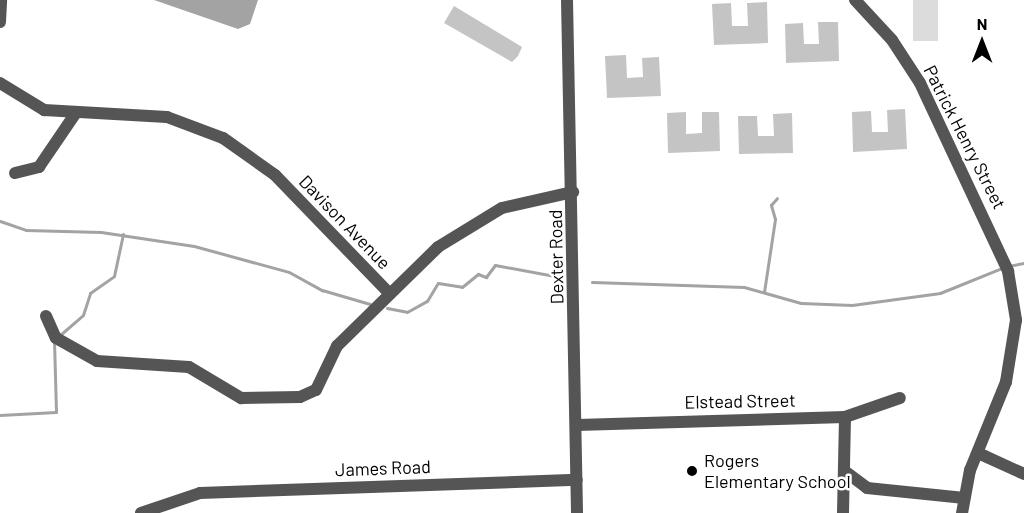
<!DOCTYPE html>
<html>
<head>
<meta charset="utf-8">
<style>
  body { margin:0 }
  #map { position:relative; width:1024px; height:513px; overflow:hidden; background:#fff; font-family:Barlow,sans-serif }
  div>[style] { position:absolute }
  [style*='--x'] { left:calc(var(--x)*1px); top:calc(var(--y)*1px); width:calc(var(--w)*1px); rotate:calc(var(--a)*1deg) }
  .green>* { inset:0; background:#dcdcdc; transform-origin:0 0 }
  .water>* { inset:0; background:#a3a3a3 }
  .stream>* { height:3px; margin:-1.5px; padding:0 1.5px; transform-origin:1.5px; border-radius:1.5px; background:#a3a3a3 }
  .building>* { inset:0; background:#c4c4c4 }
  .minor>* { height:12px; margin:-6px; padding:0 6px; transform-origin:6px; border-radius:6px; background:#555 }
  .dots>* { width:16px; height:16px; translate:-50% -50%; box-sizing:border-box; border:3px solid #fff; border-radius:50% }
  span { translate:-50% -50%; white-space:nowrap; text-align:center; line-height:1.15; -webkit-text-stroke:5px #fff; paint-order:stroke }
  .street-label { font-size:18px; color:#000 }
  .poi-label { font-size:18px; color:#000 }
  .left { translate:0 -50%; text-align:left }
  .north { position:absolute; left:952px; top:12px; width:60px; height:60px; -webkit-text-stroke:4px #fff; paint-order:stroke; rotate:0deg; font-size:16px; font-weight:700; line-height:24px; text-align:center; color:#000 }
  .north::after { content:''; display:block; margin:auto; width:21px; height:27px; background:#000; clip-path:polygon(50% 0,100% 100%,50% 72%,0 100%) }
</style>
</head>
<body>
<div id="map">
  <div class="green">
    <div style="left:913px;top:0;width:25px;height:41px"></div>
  </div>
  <div class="water">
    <div style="clip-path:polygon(154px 0,258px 0,250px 24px,238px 29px)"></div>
  </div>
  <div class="stream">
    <div style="--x:0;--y:221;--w:28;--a:19"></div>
    <div style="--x:26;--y:230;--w:75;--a:1.5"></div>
    <div style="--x:101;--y:232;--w:94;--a:8.6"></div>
    <div style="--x:194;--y:246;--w:98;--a:15.3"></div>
    <div style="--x:289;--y:272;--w:38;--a:29"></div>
    <div style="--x:322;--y:290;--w:50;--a:16.3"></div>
    <div style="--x:1008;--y:266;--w:16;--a:-11"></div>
    <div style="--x:592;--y:282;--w:152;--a:1.9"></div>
    <div style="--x:744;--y:287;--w:59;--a:15.7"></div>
    <div style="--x:801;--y:303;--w:51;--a:2.2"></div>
    <div style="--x:852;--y:305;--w:89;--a:-7.8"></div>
    <div style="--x:940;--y:293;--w:67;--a:-22"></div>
    <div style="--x:764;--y:292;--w:74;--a:-81.4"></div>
    <div style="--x:775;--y:219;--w:15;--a:-106"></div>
    <div style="--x:771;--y:205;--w:9;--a:-49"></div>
    <div style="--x:387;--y:308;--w:20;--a:11"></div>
    <div style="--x:407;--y:312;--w:23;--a:-29"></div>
    <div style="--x:427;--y:301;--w:21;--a:-59"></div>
    <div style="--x:438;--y:283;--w:24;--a:9"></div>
    <div style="--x:462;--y:287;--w:21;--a:-39"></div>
    <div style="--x:478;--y:274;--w:9;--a:21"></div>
    <div style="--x:486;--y:277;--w:15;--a:-53"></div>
    <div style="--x:495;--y:265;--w:66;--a:10.5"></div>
    <div style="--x:60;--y:335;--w:30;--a:-41"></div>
    <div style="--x:83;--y:315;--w:23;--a:-72"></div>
    <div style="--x:90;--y:293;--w:29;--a:-35"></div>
    <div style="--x:114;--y:276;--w:43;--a:-77.9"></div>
    <div style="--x:0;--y:415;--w:56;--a:-3.1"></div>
    <div style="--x:56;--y:412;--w:70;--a:-91.6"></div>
  </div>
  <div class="building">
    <div style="clip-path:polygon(767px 2px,768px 43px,714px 45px,712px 4px,731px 3px,732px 26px,748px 26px,747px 3px)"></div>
    <div style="clip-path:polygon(454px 6px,522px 47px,518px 56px,512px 62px,444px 23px)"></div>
    <div style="clip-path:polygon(818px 22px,838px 22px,839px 61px,786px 63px,785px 24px,803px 23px,804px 44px,819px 44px)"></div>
    <div style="clip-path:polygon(626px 55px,627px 78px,643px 77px,642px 58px,659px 57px,661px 96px,607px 98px,605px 56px)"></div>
    <div style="clip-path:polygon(905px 109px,907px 149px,853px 152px,852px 112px,871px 111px,872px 132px,888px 132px,887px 110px)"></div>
    <div style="clip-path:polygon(686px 112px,686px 134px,702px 133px,702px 112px,719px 112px,720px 151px,668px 153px,667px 113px)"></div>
    <div style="clip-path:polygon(792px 113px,793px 153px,739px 154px,738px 116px,757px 116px,758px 136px,774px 136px,773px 114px)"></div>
  </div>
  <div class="minor">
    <div style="--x:567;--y:0;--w:513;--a:88.88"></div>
    <div style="--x:855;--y:0;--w:54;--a:47.2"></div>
    <div style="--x:892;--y:40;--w:51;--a:56.9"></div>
    <div style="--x:920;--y:83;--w:208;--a:64.9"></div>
    <div style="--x:1008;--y:271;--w:50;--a:80.7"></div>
    <div style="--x:1016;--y:320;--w:63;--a:99.2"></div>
    <div style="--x:1006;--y:382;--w:95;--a:112.2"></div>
    <div style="--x:970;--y:470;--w:44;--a:100.5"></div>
    <div style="--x:0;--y:22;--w:22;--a:-87"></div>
    <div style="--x:0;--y:83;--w:52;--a:31.5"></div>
    <div style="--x:44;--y:110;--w:123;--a:3.3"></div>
    <div style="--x:167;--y:117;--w:60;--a:20.6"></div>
    <div style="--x:223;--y:138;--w:64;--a:35.4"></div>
    <div style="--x:275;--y:175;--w:165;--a:46"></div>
    <div style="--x:15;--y:173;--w:25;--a:-14"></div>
    <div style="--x:39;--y:167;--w:64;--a:-55.8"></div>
    <div style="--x:46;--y:316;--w:24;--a:66"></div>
    <div style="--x:56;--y:338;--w:47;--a:29.3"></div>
    <div style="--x:97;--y:361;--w:92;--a:3.7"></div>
    <div style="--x:189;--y:367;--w:61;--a:30.8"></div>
    <div style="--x:241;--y:398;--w:59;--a:-1"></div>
    <div style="--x:300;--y:397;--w:17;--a:-24"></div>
    <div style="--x:316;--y:390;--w:49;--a:-64.5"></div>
    <div style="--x:337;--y:346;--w:141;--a:-44.4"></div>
    <div style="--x:438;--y:247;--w:75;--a:-31.4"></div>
    <div style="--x:502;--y:208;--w:73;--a:-12.7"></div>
    <div style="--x:577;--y:425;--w:268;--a:-1.7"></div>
    <div style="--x:845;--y:417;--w:58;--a:-19.1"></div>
    <div style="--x:978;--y:453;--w:51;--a:24.5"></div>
    <div style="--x:846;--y:472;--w:26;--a:37"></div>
    <div style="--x:867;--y:488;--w:98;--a:5.9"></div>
    <div style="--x:141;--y:513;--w:62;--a:-18.7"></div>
    <div style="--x:200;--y:493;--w:377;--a:-2"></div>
    <div style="--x:843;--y:513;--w:96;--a:-88.8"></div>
  </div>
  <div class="dots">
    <div style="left:692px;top:471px;background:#000"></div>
  </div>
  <div class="street-label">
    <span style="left:965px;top:137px;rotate:63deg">Patrick Henry Street</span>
    <span style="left:345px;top:222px;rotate:46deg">Davison Avenue</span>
    <span style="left:556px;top:257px;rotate:-91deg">Dexter Road</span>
    <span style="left:740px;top:401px;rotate:-1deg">Elstead Street</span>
    <span style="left:383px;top:468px;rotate:-2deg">James Road</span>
  </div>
  <div class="poi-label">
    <span class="left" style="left:704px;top:471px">Rogers<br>Elementary School</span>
  </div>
  <div class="north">N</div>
</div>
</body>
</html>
